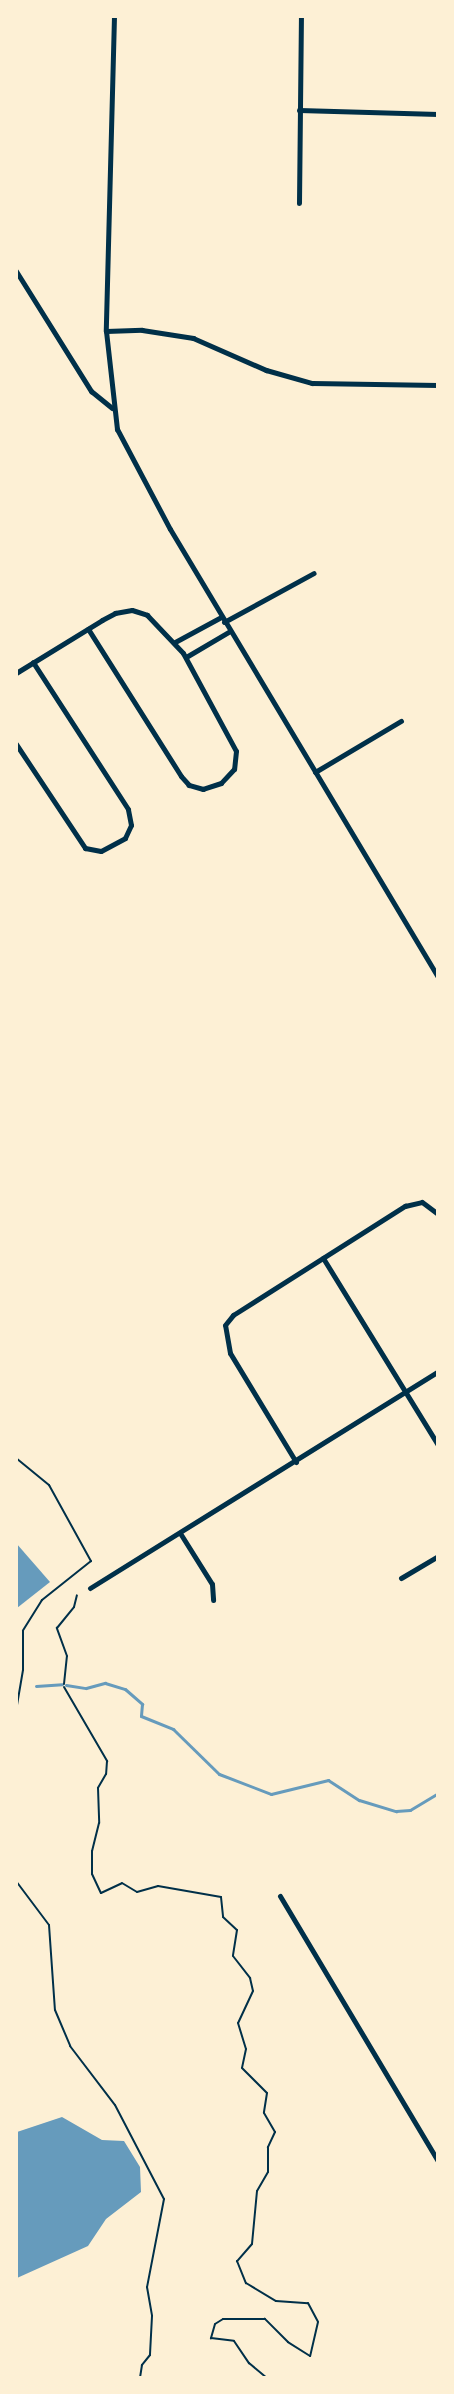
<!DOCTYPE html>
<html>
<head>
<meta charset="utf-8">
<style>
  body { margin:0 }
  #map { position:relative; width:454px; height:2394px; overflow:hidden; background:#fdf0d5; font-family:"Roboto Condensed",sans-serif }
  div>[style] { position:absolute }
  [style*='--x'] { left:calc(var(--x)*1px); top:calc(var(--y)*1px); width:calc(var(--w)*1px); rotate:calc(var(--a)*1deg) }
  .water>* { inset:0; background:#669bbc }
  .stream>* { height:3px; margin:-1.5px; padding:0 1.5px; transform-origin:1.5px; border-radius:1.5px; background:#669bbc }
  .path>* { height:2px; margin:-1px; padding:0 1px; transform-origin:1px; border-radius:1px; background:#003049 }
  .minor>* { height:5px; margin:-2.5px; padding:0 2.5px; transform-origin:2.5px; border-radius:2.5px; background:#003049 }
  span { translate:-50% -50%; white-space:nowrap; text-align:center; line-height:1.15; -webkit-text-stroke:4.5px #fdf0d5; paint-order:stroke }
  .frame { position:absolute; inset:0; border:18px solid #fdf0d5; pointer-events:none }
</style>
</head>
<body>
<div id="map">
  <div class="water">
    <div style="clip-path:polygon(16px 1543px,50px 1582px,17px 1608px,16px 1608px)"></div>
    <div style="clip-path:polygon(62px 2117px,102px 2140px,124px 2141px,140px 2167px,141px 2192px,106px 2219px,88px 2246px,17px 2278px,17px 2132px)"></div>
  </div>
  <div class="stream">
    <div style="--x:66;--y:1685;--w:20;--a:9"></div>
    <div style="--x:86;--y:1688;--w:20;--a:-15"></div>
    <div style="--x:105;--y:1683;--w:21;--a:17"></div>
    <div style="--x:125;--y:1689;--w:23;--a:41"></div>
    <div style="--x:142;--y:1704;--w:12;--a:95"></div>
    <div style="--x:141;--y:1716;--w:35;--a:22"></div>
    <div style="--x:173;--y:1729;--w:64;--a:44.4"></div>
    <div style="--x:219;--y:1774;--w:56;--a:21"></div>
    <div style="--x:271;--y:1794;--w:59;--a:-13.8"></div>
    <div style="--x:328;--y:1780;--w:37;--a:33"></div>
    <div style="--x:359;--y:1800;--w:39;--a:17"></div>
    <div style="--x:396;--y:1811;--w:14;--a:-4"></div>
    <div style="--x:410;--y:1810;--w:33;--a:-31"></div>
    <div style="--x:36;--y:1686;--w:26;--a:-4"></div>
  </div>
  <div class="path">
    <div style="--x:16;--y:1458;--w:43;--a:39.3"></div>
    <div style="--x:49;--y:1485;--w:87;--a:61.1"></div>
    <div style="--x:91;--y:1561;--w:63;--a:141.5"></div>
    <div style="--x:42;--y:1600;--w:36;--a:122"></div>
    <div style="--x:23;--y:1631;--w:39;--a:90"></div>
    <div style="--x:23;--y:1670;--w:42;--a:99.7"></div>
    <div style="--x:64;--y:1684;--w:28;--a:-84"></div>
    <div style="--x:67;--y:1656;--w:30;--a:-110"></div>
    <div style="--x:57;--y:1628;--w:27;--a:-51"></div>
    <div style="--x:74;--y:1607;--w:12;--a:-76"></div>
    <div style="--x:64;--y:1687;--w:86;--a:59.8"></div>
    <div style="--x:107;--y:1761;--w:13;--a:94"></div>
    <div style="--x:106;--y:1774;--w:16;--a:120"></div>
    <div style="--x:98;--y:1788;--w:35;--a:88"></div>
    <div style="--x:99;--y:1823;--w:29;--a:104"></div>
    <div style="--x:92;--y:1851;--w:23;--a:90"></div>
    <div style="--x:92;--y:1874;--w:21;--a:65"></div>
    <div style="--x:101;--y:1893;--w:23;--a:-25"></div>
    <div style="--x:122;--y:1883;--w:17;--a:31"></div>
    <div style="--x:137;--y:1892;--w:22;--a:-16"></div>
    <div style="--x:158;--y:1886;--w:64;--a:9.9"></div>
    <div style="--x:221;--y:1897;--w:20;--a:84"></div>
    <div style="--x:223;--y:1917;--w:19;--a:43"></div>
    <div style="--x:237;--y:1930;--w:26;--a:99"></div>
    <div style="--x:233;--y:1956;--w:28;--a:52"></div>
    <div style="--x:250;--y:1978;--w:13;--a:77"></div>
    <div style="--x:253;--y:1991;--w:35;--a:115"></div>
    <div style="--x:238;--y:2023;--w:27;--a:73"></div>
    <div style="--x:246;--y:2049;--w:19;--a:102"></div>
    <div style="--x:242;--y:2068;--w:35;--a:45"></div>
    <div style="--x:267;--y:2093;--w:20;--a:99"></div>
    <div style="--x:264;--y:2113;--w:22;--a:60"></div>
    <div style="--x:275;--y:2132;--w:17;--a:115"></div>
    <div style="--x:268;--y:2147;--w:25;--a:90"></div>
    <div style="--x:268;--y:2172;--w:22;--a:120"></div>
    <div style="--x:257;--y:2191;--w:53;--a:95.4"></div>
    <div style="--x:252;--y:2244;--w:23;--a:131"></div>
    <div style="--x:237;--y:2261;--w:24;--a:68"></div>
    <div style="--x:246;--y:2283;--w:35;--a:31"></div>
    <div style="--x:276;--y:2301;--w:32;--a:4"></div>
    <div style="--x:308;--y:2303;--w:21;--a:62"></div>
    <div style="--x:318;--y:2322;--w:35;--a:103"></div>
    <div style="--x:310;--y:2356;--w:26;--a:-148"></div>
    <div style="--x:288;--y:2342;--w:33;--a:-135"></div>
    <div style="--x:265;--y:2319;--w:42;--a:180"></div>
    <div style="--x:223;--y:2319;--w:9;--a:148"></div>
    <div style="--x:215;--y:2324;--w:15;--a:106"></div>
    <div style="--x:211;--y:2338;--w:23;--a:7"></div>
    <div style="--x:234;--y:2341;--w:27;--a:56"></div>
    <div style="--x:249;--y:2363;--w:23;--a:40"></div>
    <div style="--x:16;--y:1881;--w:55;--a:53.1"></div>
    <div style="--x:49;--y:1925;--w:85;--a:86"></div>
    <div style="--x:55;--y:2010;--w:39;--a:67"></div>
    <div style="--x:70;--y:2046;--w:74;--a:52.7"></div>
    <div style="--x:115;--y:2105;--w:106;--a:62.5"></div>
    <div style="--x:164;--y:2199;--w:90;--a:100.9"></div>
    <div style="--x:147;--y:2287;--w:29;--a:80"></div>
    <div style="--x:152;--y:2316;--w:39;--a:93"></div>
    <div style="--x:150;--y:2355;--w:13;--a:129"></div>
    <div style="--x:142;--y:2365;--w:13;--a:99"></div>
  </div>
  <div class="minor">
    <div style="--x:114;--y:16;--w:315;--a:91.5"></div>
    <div style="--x:106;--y:331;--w:99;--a:83.6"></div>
    <div style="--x:117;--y:429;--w:113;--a:62.1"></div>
    <div style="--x:170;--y:529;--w:522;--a:59.11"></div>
    <div style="--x:299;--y:110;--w:139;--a:1.6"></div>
    <div style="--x:299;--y:203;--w:187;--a:-89.4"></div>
    <div style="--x:16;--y:271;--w:142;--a:58"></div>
    <div style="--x:91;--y:391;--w:27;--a:39"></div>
    <div style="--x:106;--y:331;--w:36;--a:-2"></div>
    <div style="--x:142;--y:330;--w:52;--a:8.9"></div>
    <div style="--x:193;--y:338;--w:80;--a:23.7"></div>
    <div style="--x:266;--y:370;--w:48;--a:15.8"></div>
    <div style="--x:312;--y:383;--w:126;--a:0.9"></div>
    <div style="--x:224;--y:622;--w:102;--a:-28.6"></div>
    <div style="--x:175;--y:642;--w:52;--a:-28.5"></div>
    <div style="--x:186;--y:657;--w:51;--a:-30.6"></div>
    <div style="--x:16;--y:673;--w:101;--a:-31.6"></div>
    <div style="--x:102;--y:620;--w:15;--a:-28"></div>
    <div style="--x:115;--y:613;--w:17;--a:-10"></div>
    <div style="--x:132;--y:610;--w:16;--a:18"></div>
    <div style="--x:147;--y:615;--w:52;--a:46.5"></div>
    <div style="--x:183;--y:653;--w:111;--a:61.6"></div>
    <div style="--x:236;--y:751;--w:18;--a:96"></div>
    <div style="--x:234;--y:769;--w:19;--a:133"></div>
    <div style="--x:221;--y:783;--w:19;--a:162"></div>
    <div style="--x:203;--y:789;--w:15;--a:-164"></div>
    <div style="--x:189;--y:785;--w:12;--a:-132"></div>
    <div style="--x:181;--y:776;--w:174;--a:-122.3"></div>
    <div style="--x:16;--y:744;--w:125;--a:56.4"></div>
    <div style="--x:85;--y:848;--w:16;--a:11"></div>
    <div style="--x:101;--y:851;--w:27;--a:-28"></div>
    <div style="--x:125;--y:838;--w:14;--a:-65"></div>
    <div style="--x:131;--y:825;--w:16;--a:-101"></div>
    <div style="--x:128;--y:809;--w:175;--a:-122.9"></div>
    <div style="--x:315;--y:772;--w:100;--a:-30.7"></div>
    <div style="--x:323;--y:1258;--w:220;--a:58.4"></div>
    <div style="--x:296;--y:1462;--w:127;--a:-121.2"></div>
    <div style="--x:230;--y:1353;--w:28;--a:-100"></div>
    <div style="--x:225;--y:1325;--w:13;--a:-51"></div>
    <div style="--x:233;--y:1315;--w:204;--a:-32.4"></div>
    <div style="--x:405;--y:1206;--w:17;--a:-13"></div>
    <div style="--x:422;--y:1202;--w:20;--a:37"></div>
    <div style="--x:180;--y:1533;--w:60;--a:57.9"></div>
    <div style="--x:212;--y:1584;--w:16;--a:86"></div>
    <div style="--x:401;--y:1578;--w:43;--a:-30.7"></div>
    <div style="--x:90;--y:1588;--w:410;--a:-31.9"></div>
    <div style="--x:280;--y:1896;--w:309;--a:59.2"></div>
  </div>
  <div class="frame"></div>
</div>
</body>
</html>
